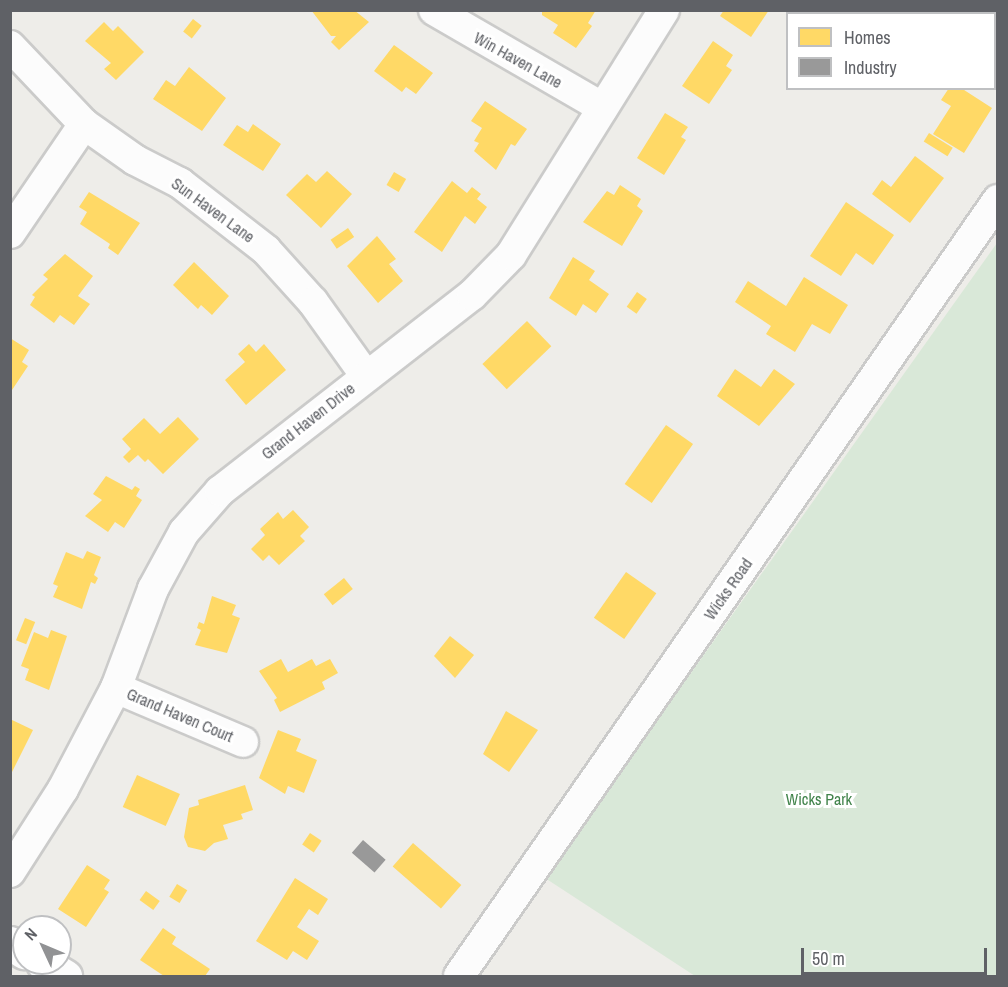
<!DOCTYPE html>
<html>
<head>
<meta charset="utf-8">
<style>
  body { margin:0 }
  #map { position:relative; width:1008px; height:987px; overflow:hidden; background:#eeede9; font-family:"Archivo Narrow",sans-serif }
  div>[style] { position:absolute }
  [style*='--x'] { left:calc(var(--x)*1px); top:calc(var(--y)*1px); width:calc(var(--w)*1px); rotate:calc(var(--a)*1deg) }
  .green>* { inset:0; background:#d9e8d8 }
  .homes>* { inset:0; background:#ffd966; transform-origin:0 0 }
  .industry>* { inset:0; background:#999; transform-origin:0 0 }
  .roads { filter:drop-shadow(2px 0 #cbcbca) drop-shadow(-2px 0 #cbcbca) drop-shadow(0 2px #cbcbca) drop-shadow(0 -2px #cbcbca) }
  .minor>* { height:30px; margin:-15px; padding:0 15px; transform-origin:15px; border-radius:15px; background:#fcfcfc }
  .secondary>* { height:33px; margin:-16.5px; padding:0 16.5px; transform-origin:16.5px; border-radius:16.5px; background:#fcfcfc }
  span { translate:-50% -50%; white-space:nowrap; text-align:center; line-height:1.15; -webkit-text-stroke:6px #fff; paint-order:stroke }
  .street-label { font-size:16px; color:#5f6166 }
  .park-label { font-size:16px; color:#41834b }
  .frame { position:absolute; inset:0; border:12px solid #5f6166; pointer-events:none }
  .legend { position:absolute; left:786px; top:12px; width:210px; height:78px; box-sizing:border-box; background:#fff; border:2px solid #bfc0c2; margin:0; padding:8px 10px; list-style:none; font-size:18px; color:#5f6166 }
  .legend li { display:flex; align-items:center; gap:12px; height:30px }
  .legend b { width:30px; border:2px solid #bfc0c2 }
  .north { position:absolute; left:12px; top:915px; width:60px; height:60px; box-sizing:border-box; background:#fff; border:2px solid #bfc0c2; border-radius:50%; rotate:314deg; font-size:16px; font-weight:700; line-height:24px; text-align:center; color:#5f6166 }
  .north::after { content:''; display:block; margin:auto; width:21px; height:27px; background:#919294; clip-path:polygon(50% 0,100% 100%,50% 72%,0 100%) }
  .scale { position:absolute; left:801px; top:948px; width:186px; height:27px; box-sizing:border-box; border:3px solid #5f6166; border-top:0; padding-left:8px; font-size:18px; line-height:21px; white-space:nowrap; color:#5f6166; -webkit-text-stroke:4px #fff; paint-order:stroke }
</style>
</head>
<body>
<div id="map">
  <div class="green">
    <div style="clip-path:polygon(997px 243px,997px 976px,695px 976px,545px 878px)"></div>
  </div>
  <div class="homes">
    <div style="clip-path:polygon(311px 10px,354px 10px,369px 22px,339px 50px,331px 42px,336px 36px,331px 36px)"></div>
    <div style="clip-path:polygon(542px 10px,596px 10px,588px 23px,592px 26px,576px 48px,553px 33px,558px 25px,542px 15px)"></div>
    <div style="clip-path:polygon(724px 10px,769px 10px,751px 37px,720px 16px)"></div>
    <div style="clip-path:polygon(990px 10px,998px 10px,998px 56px,994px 14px,988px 14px)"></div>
    <div style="left:193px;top:19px;width:11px;height:16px;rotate:38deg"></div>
    <div style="clip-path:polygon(104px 22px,113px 31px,118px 26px,144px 52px,116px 80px,104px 69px,111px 63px,85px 41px)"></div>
    <div style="clip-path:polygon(713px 41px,733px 55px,726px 66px,732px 70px,709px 104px,682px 86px)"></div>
    <div style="clip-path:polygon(394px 45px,433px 73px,416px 94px,406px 87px,402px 92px,374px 71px)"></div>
    <div style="clip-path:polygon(189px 67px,226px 98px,202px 131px,153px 99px,166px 80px,175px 86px)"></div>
    <div style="clip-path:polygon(949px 88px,961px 88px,992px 108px,964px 153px,933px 134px,951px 106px,941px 100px)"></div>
    <div style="clip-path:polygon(485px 101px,527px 129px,515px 146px,511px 144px,496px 170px,474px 151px,479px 143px,474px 141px,482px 128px,471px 121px)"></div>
    <div style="clip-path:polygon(665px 113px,688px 127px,681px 137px,686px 140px,664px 175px,637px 158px)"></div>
    <div style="clip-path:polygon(253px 124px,281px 144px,263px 171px,223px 145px,237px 125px,248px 132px)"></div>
    <div style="left:929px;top:133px;width:28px;height:10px;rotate:32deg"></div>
    <div style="clip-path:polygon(915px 156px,944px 178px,910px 223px,872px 194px,882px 180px,891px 187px)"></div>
    <div style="clip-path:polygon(327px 171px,352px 194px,321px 228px,286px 195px,307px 174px,316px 182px)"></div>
    <div style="left:394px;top:172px;width:14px;height:15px;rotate:30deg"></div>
    <div style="clip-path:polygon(452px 181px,467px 193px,472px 187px,481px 194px,477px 199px,487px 207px,475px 224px,465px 216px,442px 252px,414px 232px)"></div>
    <div style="clip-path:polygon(620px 185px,641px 199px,637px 206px,643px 211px,622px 246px,583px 222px,607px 191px,614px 195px)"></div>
    <div style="clip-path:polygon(89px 192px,140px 223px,118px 255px,108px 248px,110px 244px,80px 224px,87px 212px,79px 207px)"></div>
    <div style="clip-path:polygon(846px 202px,894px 235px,873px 265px,856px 253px,841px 276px,810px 256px)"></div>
    <div style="left:348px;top:228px;width:11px;height:21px;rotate:56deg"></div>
    <div style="clip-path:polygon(377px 236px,396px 259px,389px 264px,403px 281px,378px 303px,347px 266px)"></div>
    <div style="clip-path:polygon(65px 254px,93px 276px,78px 296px,90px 304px,74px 325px,60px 315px,54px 323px,30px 305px,35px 297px,32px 295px,48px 279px,43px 275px)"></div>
    <div style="clip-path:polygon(573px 257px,595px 271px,589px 280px,609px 294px,596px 313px,583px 304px,576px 316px,549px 298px)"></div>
    <div style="clip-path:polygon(194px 262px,229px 296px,212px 315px,201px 305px,198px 309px,173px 285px)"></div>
    <div style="clip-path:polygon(804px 277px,848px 305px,830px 334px,812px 324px,795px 352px,766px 334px,771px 326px,735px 302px,748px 281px,786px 306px)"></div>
    <div style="left:637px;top:292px;width:12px;height:18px;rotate:35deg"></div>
    <div style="left:527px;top:321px;width:35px;height:62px;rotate:46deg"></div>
    <div style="clip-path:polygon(10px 338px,29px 350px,22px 362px,28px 366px,10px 393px)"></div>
    <div style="clip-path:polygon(249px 344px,256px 352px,264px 344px,286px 370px,246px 405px,225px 380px,245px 362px,238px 354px)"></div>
    <div style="clip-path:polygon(735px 369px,761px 387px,774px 369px,795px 384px,759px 426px,717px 396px)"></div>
    <div style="clip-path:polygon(178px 417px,199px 439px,163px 474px,148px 459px,145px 462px,138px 455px,129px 463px,123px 457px,131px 449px,122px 439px,144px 418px,160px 434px)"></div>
    <div style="left:666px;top:425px;width:33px;height:72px;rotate:35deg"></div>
    <div style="clip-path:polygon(106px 476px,132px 490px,135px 486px,140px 489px,136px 496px,142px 500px,124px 528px,115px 522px,108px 532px,85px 516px,102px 500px,93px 494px)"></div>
    <div style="clip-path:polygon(293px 510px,309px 527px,300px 536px,305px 541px,279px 565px,269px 555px,263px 561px,251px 549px,265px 535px,260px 529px,278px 512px,283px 519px)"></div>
    <div style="clip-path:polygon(87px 551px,101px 557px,94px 575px,98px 578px,95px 584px,91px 582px,82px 609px,53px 597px,58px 586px,53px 584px,66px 552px,83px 559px)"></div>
    <div style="left:626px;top:572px;width:37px;height:56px;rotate:35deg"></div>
    <div style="left:344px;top:578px;width:14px;height:26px;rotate:51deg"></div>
    <div style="clip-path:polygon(212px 596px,236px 605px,232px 615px,240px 618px,227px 653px,195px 645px,201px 630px,197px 628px,199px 622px,204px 624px)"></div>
    <div style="left:25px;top:618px;width:11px;height:24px;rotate:22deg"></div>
    <div style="clip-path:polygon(51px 630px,67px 636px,49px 690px,25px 680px,29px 669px,21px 666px,34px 632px,48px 638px)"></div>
    <div style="clip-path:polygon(450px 636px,474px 655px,455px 678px,434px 656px)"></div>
    <div style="clip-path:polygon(281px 659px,288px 672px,312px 659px,316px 666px,330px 659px,338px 673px,322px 682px,325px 689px,280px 712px,274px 700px,277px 698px,259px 671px)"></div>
    <div style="clip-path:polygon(506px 711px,538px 730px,509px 772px,483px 754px)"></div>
    <div style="clip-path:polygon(10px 719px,33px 730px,10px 776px)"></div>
    <div style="clip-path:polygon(278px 730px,301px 739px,296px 751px,317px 760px,304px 793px,288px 786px,285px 794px,259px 778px)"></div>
    <div style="left:137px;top:775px;width:47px;height:35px;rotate:24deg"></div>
    <div style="clip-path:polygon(245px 785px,253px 810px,241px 814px,243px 819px,223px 825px,228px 839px,214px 843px,205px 851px,188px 847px,184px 837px,189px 808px,199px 805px,198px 800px)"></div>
    <div style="left:310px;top:833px;width:14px;height:14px;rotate:34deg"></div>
    <div style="left:413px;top:843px;width:64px;height:31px;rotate:41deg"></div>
    <div style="clip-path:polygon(87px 865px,110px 880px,104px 889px,109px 892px,86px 927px,58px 909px)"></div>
    <div style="clip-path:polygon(295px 878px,328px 899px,318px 915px,309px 909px,297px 927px,319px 941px,307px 960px,293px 951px,287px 960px,256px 941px)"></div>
    <div style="left:177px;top:884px;width:12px;height:15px;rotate:31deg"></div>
    <div style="left:146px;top:891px;width:17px;height:11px;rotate:36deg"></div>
    <div style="clip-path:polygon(163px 928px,176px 937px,172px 944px,210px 969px,205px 976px,164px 976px,140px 960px)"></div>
  </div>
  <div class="industry">
    <div style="left:363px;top:840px;width:30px;height:17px;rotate:41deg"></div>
  </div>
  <div class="roads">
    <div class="minor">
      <div style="--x:434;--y:10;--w:195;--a:30.1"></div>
      <div style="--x:10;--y:46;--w:108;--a:46.5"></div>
      <div style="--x:84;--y:124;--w:62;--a:35.2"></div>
      <div style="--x:135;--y:160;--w:51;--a:27.1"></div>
      <div style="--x:180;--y:183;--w:109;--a:37.9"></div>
      <div style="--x:266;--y:250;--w:70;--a:47.9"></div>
      <div style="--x:313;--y:302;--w:91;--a:54.4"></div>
      <div style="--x:10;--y:233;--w:132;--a:-55.8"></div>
      <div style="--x:116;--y:688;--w:138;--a:23"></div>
      <div style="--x:10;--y:872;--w:98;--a:-57.4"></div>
      <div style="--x:63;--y:789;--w:114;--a:-62.3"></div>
      <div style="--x:116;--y:688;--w:106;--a:-69.5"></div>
      <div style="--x:153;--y:589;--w:65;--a:-61.5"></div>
      <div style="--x:184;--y:532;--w:55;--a:-48.7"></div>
      <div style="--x:220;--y:491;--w:319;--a:-37.9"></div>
      <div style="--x:472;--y:295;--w:56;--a:-45.7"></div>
      <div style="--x:511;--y:255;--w:289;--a:-58"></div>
      <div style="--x:459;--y:976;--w:945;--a:-55.22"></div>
    </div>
    <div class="secondary">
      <div style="--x:10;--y:943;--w:17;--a:33"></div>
      <div style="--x:43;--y:963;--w:26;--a:31"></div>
    </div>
  </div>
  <div class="street-label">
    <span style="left:518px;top:60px;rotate:29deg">Win Haven Lane</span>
    <span style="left:213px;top:210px;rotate:36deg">Sun Haven Lane</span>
    <span style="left:308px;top:421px;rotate:-38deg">Grand Haven Drive</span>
    <span style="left:728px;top:589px;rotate:-55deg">Wicks Road</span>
    <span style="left:180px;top:715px;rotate:23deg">Grand Haven Court</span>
  </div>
  <div class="park-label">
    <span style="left:819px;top:799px">Wicks Park</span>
  </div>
  <div class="frame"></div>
  <ul class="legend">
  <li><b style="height:16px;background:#ffd966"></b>Homes</li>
  <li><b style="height:16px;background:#999"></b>Industry</li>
  </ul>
  <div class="north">N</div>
  <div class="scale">50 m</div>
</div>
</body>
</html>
